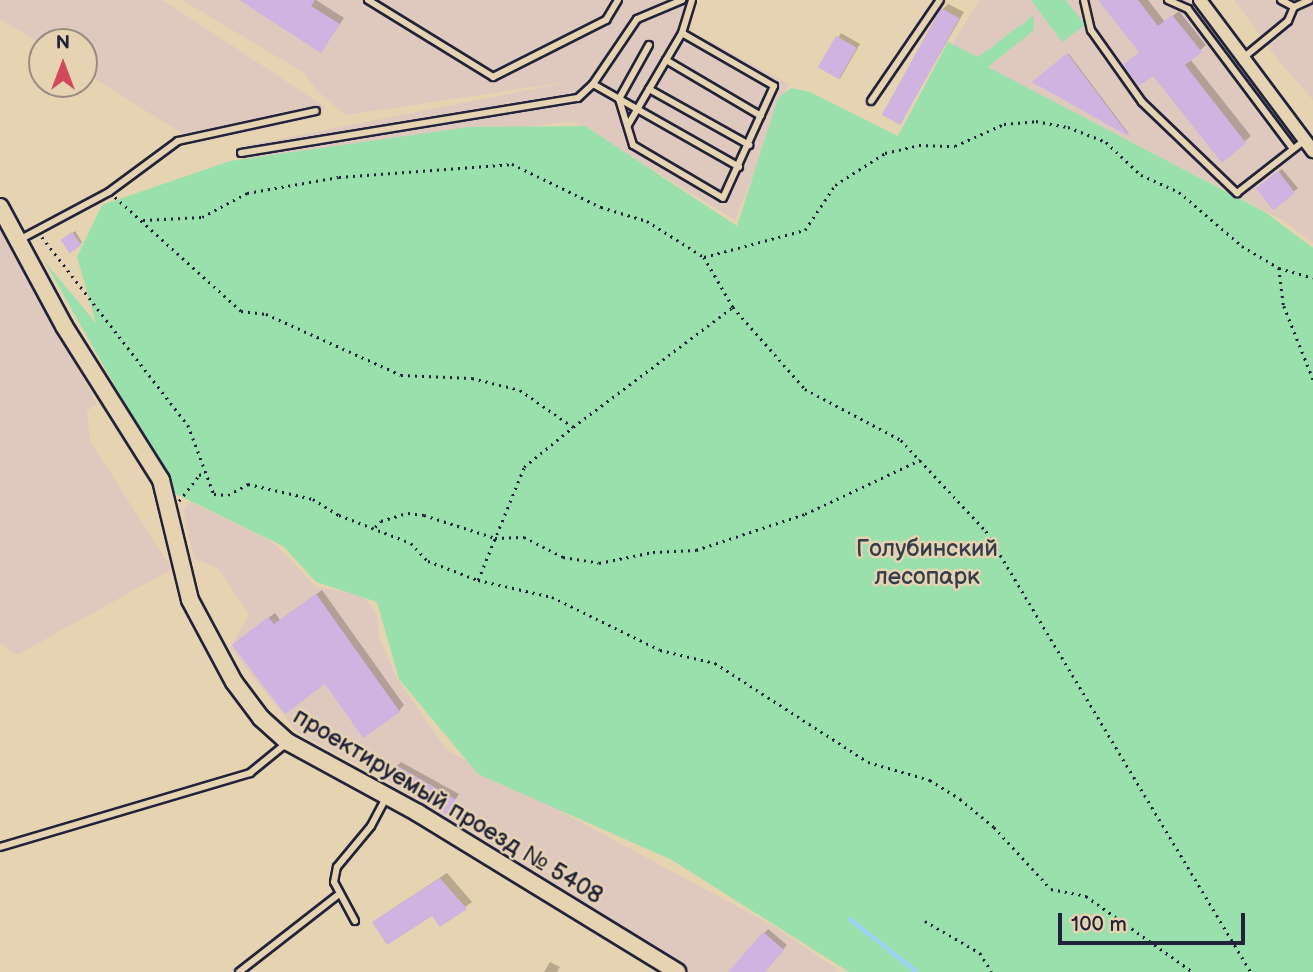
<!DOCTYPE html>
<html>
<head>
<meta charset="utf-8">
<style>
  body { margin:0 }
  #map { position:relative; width:1313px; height:972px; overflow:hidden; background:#e6d3b1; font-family:"Balsamiq Sans",sans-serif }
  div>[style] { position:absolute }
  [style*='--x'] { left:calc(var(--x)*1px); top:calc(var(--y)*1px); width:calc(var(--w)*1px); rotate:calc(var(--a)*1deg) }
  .built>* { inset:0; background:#dfc9bf }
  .green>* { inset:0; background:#9ae0ad }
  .shadow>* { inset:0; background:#0003; transform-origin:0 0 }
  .stream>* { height:3.5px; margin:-1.75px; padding:0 1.75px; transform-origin:1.75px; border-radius:1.75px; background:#9ed0fb }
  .building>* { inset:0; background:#cfb3e0; transform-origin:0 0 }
  .path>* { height:2.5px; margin-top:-1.25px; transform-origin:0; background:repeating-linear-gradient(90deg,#22223b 0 2px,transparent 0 7px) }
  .roads { filter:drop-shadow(2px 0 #22223b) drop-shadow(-2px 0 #22223b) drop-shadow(0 2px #22223b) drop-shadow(0 -2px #22223b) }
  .lane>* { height:6px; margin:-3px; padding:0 3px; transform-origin:3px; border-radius:3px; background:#e6d3b1 }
  .street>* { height:12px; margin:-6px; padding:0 6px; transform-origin:6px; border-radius:6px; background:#e6d3b1 }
  .secondary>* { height:16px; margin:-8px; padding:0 8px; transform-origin:8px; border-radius:8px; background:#e6d3b1 }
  span { translate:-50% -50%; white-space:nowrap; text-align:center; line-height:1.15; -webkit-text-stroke:5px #e6d3b1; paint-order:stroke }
  .park-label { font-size:24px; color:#343e4c }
  .street-label { font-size:24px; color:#22223b }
  .north { position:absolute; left:28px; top:28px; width:70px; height:70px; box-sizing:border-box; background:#e6d3b1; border:2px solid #988c82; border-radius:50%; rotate:0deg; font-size:19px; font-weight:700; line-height:28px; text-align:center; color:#22223b }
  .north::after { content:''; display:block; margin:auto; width:24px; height:32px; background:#d1495b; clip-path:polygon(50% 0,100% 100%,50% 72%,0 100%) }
  .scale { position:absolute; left:1058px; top:913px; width:187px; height:32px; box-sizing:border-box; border:4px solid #22223b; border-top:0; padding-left:9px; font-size:21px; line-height:24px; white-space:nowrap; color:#22223b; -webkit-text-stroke:5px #e6d3b1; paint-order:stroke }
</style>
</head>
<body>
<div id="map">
  <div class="built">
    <div style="clip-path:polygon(0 0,163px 0,325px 107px,317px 117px,197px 143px,84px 72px,84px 42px,42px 45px,0 19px)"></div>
    <div style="clip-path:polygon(182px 0,682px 0,679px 5px,692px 10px,691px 31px,789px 84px,735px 220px,572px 121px,241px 165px,240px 147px,573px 81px,346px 115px,316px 90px,304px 73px)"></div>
    <div style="clip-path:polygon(979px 0,1189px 0,1313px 163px,1313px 243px,1284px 221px,950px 48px)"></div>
    <div style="clip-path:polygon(1234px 0,1313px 0,1313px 100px,1278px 60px)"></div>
    <div style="clip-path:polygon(0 228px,97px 404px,87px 411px,90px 441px,172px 569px,17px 655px,0 643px)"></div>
    <div style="clip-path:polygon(190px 502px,271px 541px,317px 587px,362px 595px,377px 614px,379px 637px,396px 677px,447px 750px,775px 927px,841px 972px,688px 972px,392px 789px,391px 783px,298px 733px,230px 648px,249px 615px,219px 569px,194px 558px,183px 510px)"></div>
  </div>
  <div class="green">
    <div style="clip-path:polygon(1031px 0,1066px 0,1085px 25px,1062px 42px)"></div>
    <div style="clip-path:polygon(1034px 15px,1034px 30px,988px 67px,1265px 212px,1313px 248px,1313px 972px,849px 972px,672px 860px,478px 774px,399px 679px,377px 602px,316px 582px,283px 546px,176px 494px,45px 262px,96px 323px,77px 257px,102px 205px,230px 161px,469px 127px,585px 126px,737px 226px,778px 98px,791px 88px,810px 92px,898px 136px,948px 42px,978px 57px)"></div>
  </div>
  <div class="shadow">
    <div style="clip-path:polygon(242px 0,316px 0,344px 18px,321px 50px)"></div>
    <div style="clip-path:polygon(1100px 0,1148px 0,1165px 22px,1179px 11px,1206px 45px,1190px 59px,1251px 136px,1222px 160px)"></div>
    <div style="clip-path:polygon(948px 4px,964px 12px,900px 123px,943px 9px)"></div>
    <div style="left:841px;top:33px;width:22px;height:40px;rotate:30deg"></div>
    <div style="clip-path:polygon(1069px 54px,1129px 134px,1035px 82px)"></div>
    <div style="clip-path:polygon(1282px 169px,1298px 188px,1274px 208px,1262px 185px)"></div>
    <div style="clip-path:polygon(75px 231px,82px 242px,80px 244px,66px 238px)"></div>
    <div style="clip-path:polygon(322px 590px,404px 705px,399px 711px,240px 639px,275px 613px,280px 620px)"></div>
    <div style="clip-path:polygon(401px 762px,459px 794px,447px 812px,397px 766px)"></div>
    <div style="clip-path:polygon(447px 873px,472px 902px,440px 925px,433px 913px,380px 917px)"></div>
    <div style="clip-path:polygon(768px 929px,787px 945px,763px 972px,730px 972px)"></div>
    <div style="clip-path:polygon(550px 962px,560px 967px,557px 972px,544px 972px)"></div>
  </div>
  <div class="stream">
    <div style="--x:850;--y:919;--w:85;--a:38.3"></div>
  </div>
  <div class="building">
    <div style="clip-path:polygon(239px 0,315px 0,311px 6px,340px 24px,321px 53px)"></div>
    <div style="clip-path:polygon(1098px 0,1138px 0,1158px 26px,1172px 15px,1202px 52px,1185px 65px,1246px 143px,1222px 163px,1153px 76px,1139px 86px,1123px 65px,1139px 52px)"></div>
    <div style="left:941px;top:8px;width:21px;height:122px;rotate:29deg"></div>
    <div style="left:836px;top:36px;width:24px;height:36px;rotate:30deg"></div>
    <div style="clip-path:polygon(1067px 53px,1130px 137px,1032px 82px)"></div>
    <div style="left:1278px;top:171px;width:28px;height:28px;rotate:52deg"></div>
    <div style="left:72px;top:232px;width:16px;height:14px;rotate:55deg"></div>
    <div style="clip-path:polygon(316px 594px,400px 712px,363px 738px,325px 684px,285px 714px,232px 645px,268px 617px,274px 624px)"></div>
    <div style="left:396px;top:765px;width:69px;height:17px;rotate:30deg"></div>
    <div style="clip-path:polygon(440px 878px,467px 909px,440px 927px,432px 916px,387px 945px,372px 922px)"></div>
    <div style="clip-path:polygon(763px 932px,784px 950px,765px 972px,728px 972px)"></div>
  </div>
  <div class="path">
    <div style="--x:115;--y:197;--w:170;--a:42.1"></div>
    <div style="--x:241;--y:311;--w:25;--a:7"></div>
    <div style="--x:266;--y:314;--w:148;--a:24.3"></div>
    <div style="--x:401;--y:375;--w:71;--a:2.4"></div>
    <div style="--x:472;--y:378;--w:49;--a:14"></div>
    <div style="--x:520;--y:390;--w:65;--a:34.9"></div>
    <div style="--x:573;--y:427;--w:200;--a:-36.9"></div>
    <div style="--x:143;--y:220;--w:59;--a:-2.9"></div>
    <div style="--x:202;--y:217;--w:51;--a:-28.1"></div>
    <div style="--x:247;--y:193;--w:93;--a:-9.9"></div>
    <div style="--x:339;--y:177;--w:173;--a:-4.3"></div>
    <div style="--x:512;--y:164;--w:99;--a:25.8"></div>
    <div style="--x:601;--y:207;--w:48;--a:16.9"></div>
    <div style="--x:647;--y:221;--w:67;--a:32.3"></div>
    <div style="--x:704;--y:257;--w:58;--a:59.9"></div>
    <div style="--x:733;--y:307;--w:109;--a:48.7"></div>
    <div style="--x:805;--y:389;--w:109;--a:28"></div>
    <div style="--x:901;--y:440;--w:125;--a:47"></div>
    <div style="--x:986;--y:531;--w:514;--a:59"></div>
    <div style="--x:42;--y:237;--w:238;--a:52.2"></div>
    <div style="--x:188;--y:425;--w:74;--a:69.4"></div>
    <div style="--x:214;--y:494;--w:14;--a:4"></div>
    <div style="--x:228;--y:495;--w:23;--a:-29"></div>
    <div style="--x:248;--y:484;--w:67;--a:13"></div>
    <div style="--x:313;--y:499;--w:31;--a:32"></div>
    <div style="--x:339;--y:515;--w:77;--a:21.3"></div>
    <div style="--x:411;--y:543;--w:25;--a:47"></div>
    <div style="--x:428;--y:561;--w:53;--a:20.8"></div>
    <div style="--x:478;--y:580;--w:76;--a:12.9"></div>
    <div style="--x:552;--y:597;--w:120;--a:26.1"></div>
    <div style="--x:660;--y:650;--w:57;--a:13.3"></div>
    <div style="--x:715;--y:663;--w:182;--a:32.9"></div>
    <div style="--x:868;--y:762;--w:65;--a:16.2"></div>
    <div style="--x:930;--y:780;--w:36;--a:32"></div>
    <div style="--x:960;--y:799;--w:44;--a:39.5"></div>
    <div style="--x:994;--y:827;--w:84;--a:47.4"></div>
    <div style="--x:1051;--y:889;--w:36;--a:11"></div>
    <div style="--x:1086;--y:896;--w:131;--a:35.4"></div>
    <div style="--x:704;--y:257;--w:105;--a:-15"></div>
    <div style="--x:805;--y:230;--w:54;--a:-56.3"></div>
    <div style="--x:835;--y:185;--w:59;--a:-32.6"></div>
    <div style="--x:885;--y:153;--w:35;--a:-13"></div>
    <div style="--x:919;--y:145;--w:36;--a:2"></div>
    <div style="--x:955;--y:146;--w:54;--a:-24.2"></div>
    <div style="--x:1004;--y:124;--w:32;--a:-5"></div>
    <div style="--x:1036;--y:121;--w:33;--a:11"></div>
    <div style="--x:1068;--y:127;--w:41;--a:21.5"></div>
    <div style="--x:1106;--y:142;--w:48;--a:43.3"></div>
    <div style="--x:1141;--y:175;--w:42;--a:24.1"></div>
    <div style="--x:1179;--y:192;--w:83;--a:40.6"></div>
    <div style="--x:1242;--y:246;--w:43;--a:30.7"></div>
    <div style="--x:1279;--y:268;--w:38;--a:83"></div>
    <div style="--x:1284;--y:306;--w:79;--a:68.3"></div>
    <div style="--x:1279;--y:268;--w:35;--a:16"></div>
    <div style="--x:179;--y:501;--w:33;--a:-52"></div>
    <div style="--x:199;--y:475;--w:7;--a:-16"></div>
    <div style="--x:375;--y:527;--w:8;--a:-45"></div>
    <div style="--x:381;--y:521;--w:28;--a:-17"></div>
    <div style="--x:408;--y:513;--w:16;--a:7"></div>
    <div style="--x:424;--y:515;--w:75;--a:17.9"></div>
    <div style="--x:495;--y:538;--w:29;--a:-2"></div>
    <div style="--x:524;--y:537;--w:44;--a:27.1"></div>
    <div style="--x:563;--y:557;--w:36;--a:9"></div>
    <div style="--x:599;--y:563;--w:55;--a:-11.5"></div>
    <div style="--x:653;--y:552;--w:43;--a:-2.7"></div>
    <div style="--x:696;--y:550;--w:115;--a:-18.3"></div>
    <div style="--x:805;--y:514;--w:127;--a:-25.2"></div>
    <div style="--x:478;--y:580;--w:122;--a:-67.8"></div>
    <div style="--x:524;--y:467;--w:63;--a:-39.2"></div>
    <div style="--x:925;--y:921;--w:64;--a:30.2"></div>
    <div style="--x:980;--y:953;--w:22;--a:58"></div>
  </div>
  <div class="roads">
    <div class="lane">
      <div style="--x:368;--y:0;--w:147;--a:31.6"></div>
      <div style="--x:493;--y:77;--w:127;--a:-26.8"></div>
      <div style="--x:606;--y:20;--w:23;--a:-59"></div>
      <div style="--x:1084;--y:0;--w:31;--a:77"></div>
      <div style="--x:1091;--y:30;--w:88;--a:54.7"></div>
      <div style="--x:1142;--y:102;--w:132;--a:43.8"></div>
      <div style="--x:1237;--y:193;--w:86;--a:-37.9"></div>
      <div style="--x:1168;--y:0;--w:22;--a:24"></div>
      <div style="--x:1188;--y:9;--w:175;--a:53.1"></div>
      <div style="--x:1281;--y:0;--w:15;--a:28"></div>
      <div style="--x:1294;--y:7;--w:17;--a:-24"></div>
      <div style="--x:649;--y:45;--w:62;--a:119.1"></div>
      <div style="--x:619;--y:99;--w:48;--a:73.1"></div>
      <div style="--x:633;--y:145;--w:104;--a:30.5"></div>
      <div style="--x:723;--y:198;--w:123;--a:-65.5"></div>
      <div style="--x:774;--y:86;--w:106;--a:-150.1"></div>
      <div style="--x:1243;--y:58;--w:58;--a:-39.4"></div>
      <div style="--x:1288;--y:21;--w:15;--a:-67"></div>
      <div style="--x:666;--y:60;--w:110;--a:30.5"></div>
      <div style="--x:593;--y:84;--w:168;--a:29.6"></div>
      <div style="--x:649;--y:89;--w:115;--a:29.2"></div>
      <div style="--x:871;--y:101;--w:122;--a:-55.7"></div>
      <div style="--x:628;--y:125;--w:107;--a:-59.6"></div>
      <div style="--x:682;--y:33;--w:34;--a:-73"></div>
      <div style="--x:241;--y:153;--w:341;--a:-9.3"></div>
      <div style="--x:578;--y:98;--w:21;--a:-43"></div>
      <div style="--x:593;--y:84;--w:78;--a:-55.9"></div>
      <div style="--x:637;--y:19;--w:49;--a:-22.9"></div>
      <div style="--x:21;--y:239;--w:100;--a:-28.1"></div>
      <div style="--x:109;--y:192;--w:86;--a:-36.5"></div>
      <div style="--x:178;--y:141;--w:141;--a:-12.3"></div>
      <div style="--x:0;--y:847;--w:261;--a:-16.5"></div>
      <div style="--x:250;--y:773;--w:49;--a:-39.2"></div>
      <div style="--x:355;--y:921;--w:44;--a:-118.3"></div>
      <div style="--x:334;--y:882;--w:15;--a:-79"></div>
      <div style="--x:337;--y:867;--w:53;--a:-50.3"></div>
      <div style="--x:371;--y:826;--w:32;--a:-62"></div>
      <div style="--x:239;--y:972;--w:125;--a:-37.9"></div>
    </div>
    <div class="street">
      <div style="--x:1200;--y:0;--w:189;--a:53.2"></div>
    </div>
    <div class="secondary">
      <div style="--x:0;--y:207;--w:135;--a:61.7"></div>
      <div style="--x:64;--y:326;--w:182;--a:57.8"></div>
      <div style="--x:161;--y:480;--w:123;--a:76.4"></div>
      <div style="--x:190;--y:600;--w:93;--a:61.8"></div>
      <div style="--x:234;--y:682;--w:45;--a:53.1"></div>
      <div style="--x:261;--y:718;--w:36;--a:42"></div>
      <div style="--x:288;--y:742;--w:148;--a:28.6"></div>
      <div style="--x:418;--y:813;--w:304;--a:31.5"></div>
    </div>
  </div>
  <div class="park-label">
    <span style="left:927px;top:563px">Голубинский<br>лесопарк</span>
  </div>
  <div class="street-label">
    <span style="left:448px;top:806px;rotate:31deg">проектируемый проезд № 5408</span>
  </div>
  <div class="north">N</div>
  <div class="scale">100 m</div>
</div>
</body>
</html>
